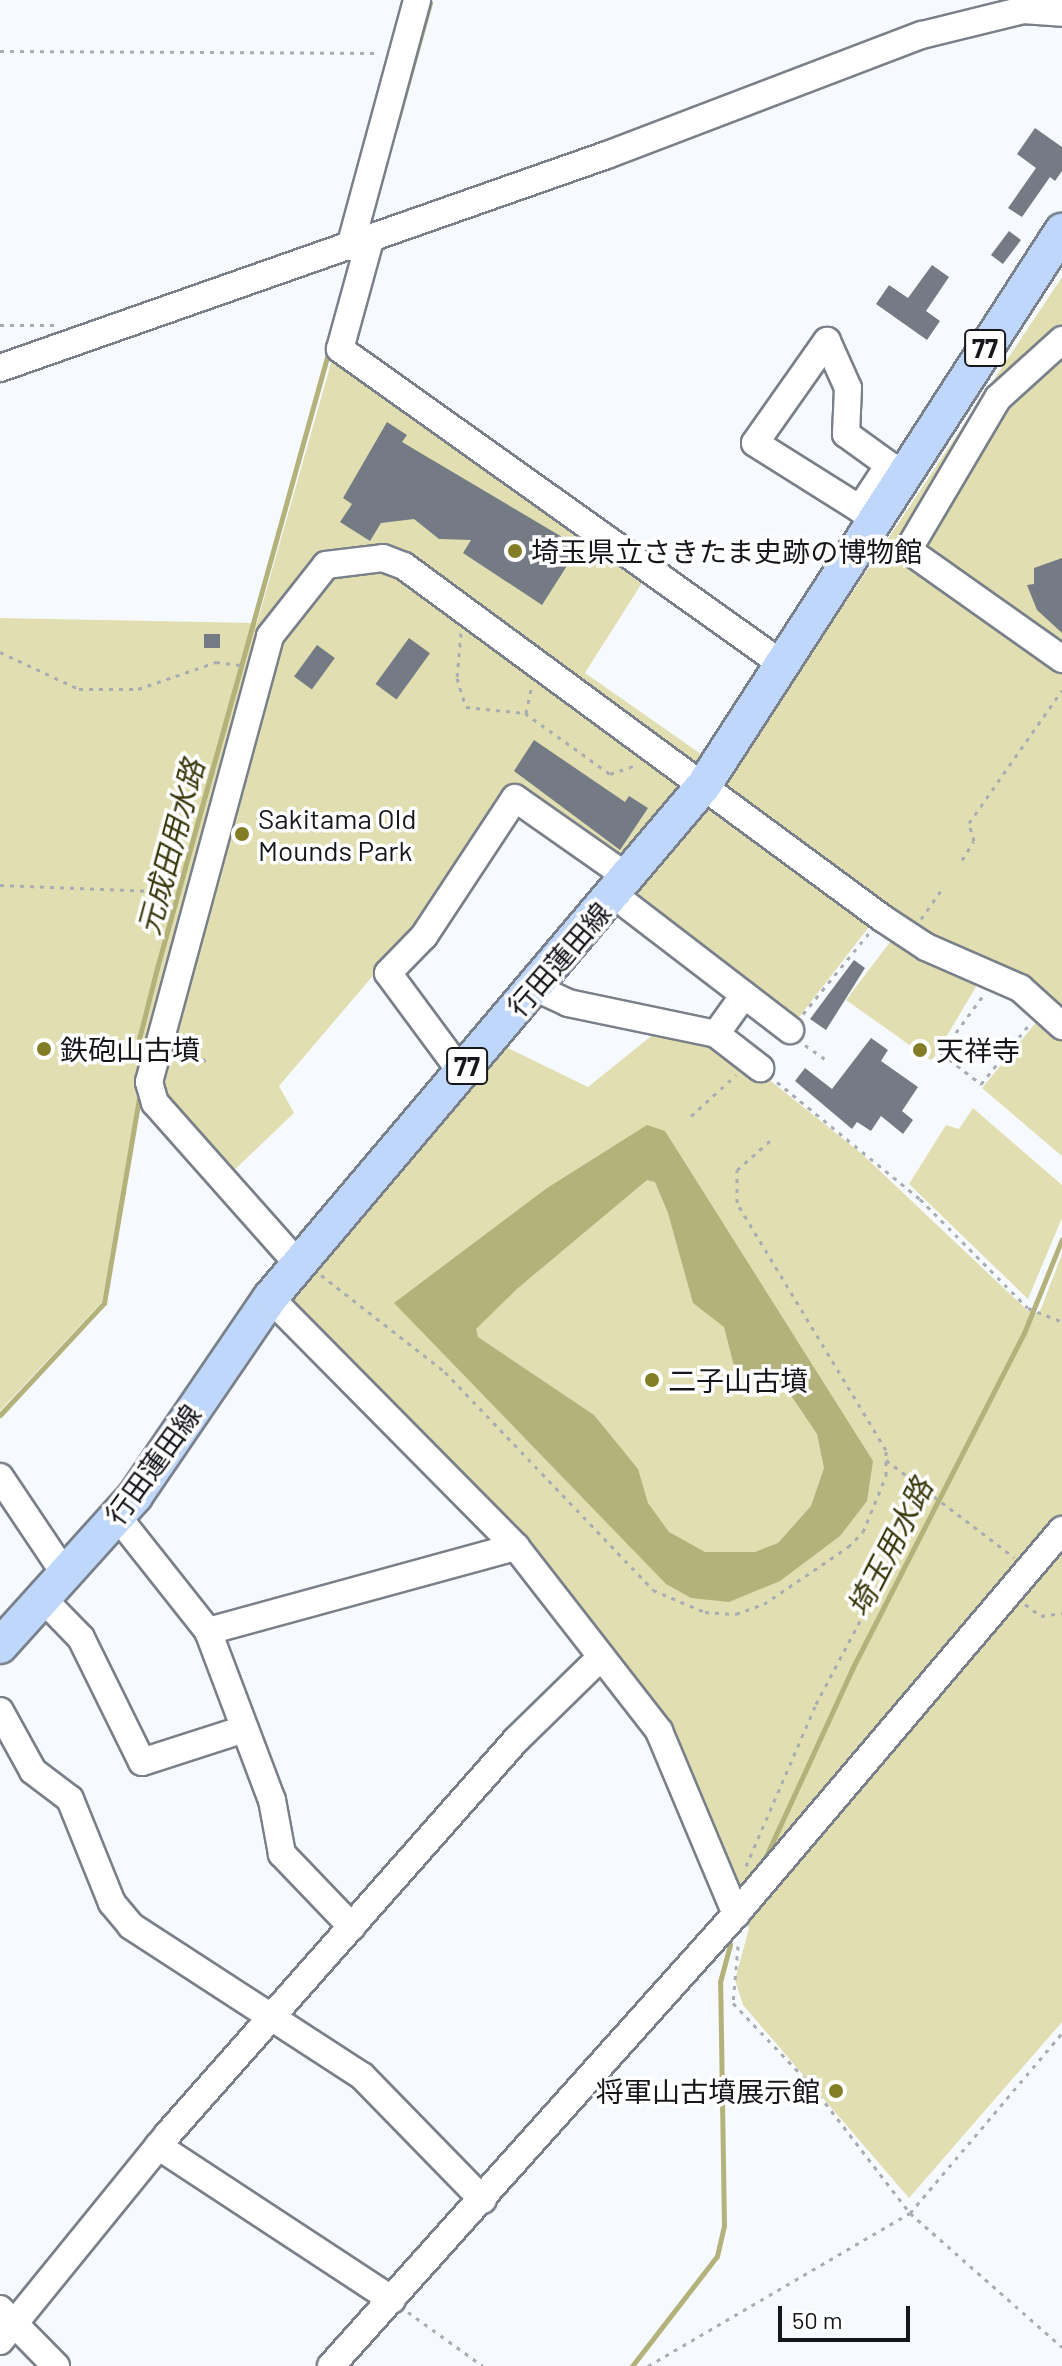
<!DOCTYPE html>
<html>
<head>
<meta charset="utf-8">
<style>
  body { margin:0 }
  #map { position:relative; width:1062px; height:2366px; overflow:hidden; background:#f6fafe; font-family:Barlow,"Noto Sans JP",sans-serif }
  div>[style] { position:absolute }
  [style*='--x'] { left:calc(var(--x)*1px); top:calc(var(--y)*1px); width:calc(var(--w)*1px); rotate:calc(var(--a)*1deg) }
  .green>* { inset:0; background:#e1dfb1 }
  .water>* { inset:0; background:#b3b27a }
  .stream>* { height:5px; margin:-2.5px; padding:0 2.5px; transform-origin:2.5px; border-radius:2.5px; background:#b3b27a }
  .building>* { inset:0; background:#747b85; transform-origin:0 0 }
  .path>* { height:3px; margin-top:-1.5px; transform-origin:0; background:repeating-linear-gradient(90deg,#a9adb1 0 4px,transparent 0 10px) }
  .roads { filter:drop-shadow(2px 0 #7a808a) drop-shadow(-2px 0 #7a808a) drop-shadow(0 2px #7a808a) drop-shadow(0 -2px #7a808a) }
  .minor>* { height:26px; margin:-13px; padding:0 13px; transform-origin:13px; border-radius:13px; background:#fff }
  .major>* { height:34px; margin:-17px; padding:0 17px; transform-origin:17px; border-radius:17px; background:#bfd7fa }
  .dots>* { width:22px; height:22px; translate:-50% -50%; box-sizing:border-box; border:4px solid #fff; border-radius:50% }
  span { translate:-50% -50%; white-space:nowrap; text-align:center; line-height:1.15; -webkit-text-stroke:7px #fff; paint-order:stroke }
  .shield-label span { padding:2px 6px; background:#fff; border:2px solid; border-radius:6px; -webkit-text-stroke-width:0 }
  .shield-label { font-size:26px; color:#15171b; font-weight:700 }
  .poi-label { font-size:28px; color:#15171b }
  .left { translate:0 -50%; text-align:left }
  .right { translate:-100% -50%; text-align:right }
  .street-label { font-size:28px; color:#15171b }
  .water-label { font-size:30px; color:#39370a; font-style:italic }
  .scale { position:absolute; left:778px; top:2306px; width:132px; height:36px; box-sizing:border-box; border:4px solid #15171b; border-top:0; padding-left:10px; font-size:24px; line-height:28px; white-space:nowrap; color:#15171b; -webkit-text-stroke:6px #fff; paint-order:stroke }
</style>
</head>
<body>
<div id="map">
  <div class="green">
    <div style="clip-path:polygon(1062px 277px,1062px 1156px,982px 1088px,1043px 1014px,980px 980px,932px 1061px,846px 1000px,893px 938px,872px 923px,793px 1025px,633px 900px,648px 880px,515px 788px,418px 936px,377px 971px,279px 1086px,294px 1113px,226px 1178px,158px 1096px,138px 1097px,102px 1302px,0 1411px,0 618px,257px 623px,333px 356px,647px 575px,585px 673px,731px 775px)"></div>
    <div style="clip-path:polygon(660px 1029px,717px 1040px,752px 1066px,862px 1154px,1027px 1310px,1039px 1314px,1062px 1254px,1062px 2022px,909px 2198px,743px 2005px,735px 1980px,749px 1928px,666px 1730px,287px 1302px,504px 1046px,588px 1087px)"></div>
    <div style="clip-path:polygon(973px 1108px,1062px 1185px,1062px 1218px,1028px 1299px,909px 1184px,946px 1125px,959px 1129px)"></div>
  </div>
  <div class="water">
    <div style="clip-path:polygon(evenodd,647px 1125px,665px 1131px,873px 1461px,867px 1501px,840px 1536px,780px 1581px,729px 1602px,691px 1598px,666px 1584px,394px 1303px,547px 1188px,647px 1125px,647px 1180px,655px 1182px,668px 1213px,693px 1303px,724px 1327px,734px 1366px,790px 1394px,817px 1434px,824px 1468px,811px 1506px,778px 1543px,755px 1552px,705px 1552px,669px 1532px,648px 1503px,638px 1469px,594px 1415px,478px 1337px,476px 1329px,518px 1288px,647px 1180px)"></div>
  </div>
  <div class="stream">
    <div style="--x:395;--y:129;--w:131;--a:-74.5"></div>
    <div style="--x:139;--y:1074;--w:31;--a:-92"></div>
    <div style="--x:138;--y:1043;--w:77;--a:-75.8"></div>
    <div style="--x:157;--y:968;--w:641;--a:-74.45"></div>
    <div style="--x:0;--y:1415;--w:153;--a:-47.1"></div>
    <div style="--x:104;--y:1303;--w:214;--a:-80.3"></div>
    <div style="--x:762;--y:1865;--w:216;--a:-65.3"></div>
    <div style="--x:852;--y:1669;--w:377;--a:-62.9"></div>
    <div style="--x:1024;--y:1333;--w:101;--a:-68"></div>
    <div style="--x:632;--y:2366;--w:139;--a:-52.3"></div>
    <div style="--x:717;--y:2256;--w:31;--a:-77"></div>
    <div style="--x:724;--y:2226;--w:244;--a:-90.9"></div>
    <div style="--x:720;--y:1982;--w:39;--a:-75"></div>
  </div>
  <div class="building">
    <div style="clip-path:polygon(1035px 128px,1062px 147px,1062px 171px,1055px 181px,1050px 177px,1022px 217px,1008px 208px,1036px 168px,1017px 154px)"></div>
    <div style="left:1009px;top:231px;width:15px;height:30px;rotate:37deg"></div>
    <div style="clip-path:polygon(932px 265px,949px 277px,926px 311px,940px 321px,927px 340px,876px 304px,889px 285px,908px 298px)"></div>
    <div style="clip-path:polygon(387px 422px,407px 435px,402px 442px,579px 547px,542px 605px,463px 553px,471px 540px,439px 539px,414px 519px,381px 523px,370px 541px,340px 522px,352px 504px,343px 498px)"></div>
    <div style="clip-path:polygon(1062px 558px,1062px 633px,1037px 610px,1027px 585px,1034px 584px,1034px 568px)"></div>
    <div style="left:204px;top:634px;width:16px;height:14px"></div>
    <div style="left:409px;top:638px;width:26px;height:57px;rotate:36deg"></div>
    <div style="left:317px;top:645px;width:22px;height:39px;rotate:36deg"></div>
    <div style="clip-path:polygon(534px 740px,625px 802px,629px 796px,648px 808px,620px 850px,514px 771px)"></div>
    <div style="clip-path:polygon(854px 960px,865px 968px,826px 1030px,810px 1019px)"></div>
    <div style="clip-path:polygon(871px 1038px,888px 1050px,881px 1061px,918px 1087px,902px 1111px,913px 1120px,903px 1134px,881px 1116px,871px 1131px,857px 1122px,852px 1129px,795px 1081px,805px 1068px,832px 1089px)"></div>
  </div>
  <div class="path">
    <div style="--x:0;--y:51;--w:379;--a:0.3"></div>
    <div style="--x:0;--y:325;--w:54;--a:0"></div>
    <div style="--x:461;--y:633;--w:45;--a:95.1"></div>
    <div style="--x:457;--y:678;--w:30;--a:73"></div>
    <div style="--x:466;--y:707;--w:59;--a:5.8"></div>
    <div style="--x:525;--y:713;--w:105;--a:35.7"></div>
    <div style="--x:610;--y:774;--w:28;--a:-19"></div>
    <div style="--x:0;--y:652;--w:87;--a:25.1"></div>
    <div style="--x:79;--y:689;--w:59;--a:0"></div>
    <div style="--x:138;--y:689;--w:83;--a:-19.1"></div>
    <div style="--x:216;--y:662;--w:26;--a:7"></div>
    <div style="--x:526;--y:713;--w:29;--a:-78"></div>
    <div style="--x:962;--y:860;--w:22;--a:-58"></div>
    <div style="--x:974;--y:841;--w:19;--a:-106"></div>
    <div style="--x:969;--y:823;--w:162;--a:-55"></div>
    <div style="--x:0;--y:885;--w:180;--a:2.2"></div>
    <div style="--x:921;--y:919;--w:37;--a:-55"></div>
    <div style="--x:982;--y:997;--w:69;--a:126.2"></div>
    <div style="--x:941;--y:1053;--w:51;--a:37.8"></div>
    <div style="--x:981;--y:1084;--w:76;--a:-50.9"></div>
    <div style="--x:803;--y:1014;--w:104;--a:-50.8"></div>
    <div style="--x:184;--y:1035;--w:36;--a:51"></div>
    <div style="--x:805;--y:1045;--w:28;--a:35"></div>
    <div style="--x:777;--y:1082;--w:185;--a:39.3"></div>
    <div style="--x:920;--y:1199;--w:153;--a:45.3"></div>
    <div style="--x:1028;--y:1308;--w:37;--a:22"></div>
    <div style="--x:691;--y:1116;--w:61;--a:-42.3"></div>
    <div style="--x:321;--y:1275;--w:157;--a:38"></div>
    <div style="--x:445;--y:1372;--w:301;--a:46.3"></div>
    <div style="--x:653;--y:1590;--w:56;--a:22.9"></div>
    <div style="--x:705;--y:1612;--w:31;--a:4"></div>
    <div style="--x:736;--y:1614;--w:30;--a:-20"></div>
    <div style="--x:764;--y:1604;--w:102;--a:-34.2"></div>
    <div style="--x:848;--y:1547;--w:21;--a:-45"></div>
    <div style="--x:863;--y:1532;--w:61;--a:-67.7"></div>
    <div style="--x:886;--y:1476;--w:26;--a:-90"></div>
    <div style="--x:886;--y:1450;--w:288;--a:-121.1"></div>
    <div style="--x:737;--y:1203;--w:33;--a:-90"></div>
    <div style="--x:737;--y:1170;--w:48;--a:-41.6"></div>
    <div style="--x:886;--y:1460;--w:161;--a:37.2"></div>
    <div style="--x:1025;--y:1604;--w:20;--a:37"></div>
    <div style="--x:1041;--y:1616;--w:21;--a:-8"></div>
    <div style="--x:746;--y:1866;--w:176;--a:-66.6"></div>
    <div style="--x:816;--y:1704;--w:243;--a:-62.1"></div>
    <div style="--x:738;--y:1946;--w:57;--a:95"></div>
    <div style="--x:733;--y:2003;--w:116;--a:46.4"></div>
    <div style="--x:813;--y:2087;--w:159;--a:52.4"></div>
    <div style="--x:910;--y:2213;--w:203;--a:41.4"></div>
    <div style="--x:408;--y:2312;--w:92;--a:35.8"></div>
    <div style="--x:648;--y:2366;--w:303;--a:-30.3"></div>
    <div style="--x:910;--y:2213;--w:236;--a:-49.8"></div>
  </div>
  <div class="roads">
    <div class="minor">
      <div style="--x:370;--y:240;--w:113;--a:105.4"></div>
      <div style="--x:340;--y:349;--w:543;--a:35.48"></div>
      <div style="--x:350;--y:247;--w:256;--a:-74.8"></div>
      <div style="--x:1062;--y:340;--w:86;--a:137.8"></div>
      <div style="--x:998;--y:398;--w:177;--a:120.6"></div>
      <div style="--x:908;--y:550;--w:189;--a:35.3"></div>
      <div style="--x:827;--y:341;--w:51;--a:65.9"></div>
      <div style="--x:848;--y:388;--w:46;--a:92.5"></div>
      <div style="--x:846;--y:434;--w:53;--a:35.8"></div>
      <div style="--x:889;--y:465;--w:53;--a:123.4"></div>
      <div style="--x:860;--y:509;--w:124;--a:-147.8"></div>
      <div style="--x:755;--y:443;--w:125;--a:-54.8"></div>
      <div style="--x:0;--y:368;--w:643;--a:-19.34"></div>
      <div style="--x:607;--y:155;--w:337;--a:-20.9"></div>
      <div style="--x:922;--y:35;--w:104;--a:-13.9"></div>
      <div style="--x:1023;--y:10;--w:39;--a:4"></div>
      <div style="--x:614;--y:895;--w:222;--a:37.5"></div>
      <div style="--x:534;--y:987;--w:38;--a:25"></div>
      <div style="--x:568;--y:1003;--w:151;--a:11.8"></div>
      <div style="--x:716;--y:1034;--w:56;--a:37.7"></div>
      <div style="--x:716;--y:1034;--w:48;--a:-54.3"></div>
      <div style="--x:462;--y:1073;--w:124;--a:-126.5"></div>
      <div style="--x:388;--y:973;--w:52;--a:-45.8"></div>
      <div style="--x:424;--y:936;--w:165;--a:-56.6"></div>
      <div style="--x:515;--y:798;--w:139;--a:35.1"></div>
      <div style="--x:299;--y:1265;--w:217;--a:-131.6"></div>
      <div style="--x:155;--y:1103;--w:22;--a:-106"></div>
      <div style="--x:149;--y:1082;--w:462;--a:-74.8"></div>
      <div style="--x:270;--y:636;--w:90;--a:-51.7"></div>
      <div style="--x:326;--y:565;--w:57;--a:-7"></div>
      <div style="--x:383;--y:558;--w:22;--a:21"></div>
      <div style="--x:404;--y:566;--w:594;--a:36.37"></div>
      <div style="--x:882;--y:918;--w:53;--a:33.4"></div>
      <div style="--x:926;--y:947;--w:103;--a:23.6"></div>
      <div style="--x:1020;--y:988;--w:57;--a:42.1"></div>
      <div style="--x:270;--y:1298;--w:350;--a:45.3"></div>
      <div style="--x:516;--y:1547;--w:233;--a:52.1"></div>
      <div style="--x:659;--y:1731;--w:199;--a:67.2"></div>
      <div style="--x:736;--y:1914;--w:607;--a:131.86"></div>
      <div style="--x:0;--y:1477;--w:117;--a:56.2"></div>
      <div style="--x:117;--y:1516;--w:147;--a:51.6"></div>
      <div style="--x:208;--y:1631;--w:181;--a:69.3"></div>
      <div style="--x:272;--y:1800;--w:55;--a:79.5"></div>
      <div style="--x:282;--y:1854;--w:101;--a:46.2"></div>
      <div style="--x:43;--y:1599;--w:54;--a:45.7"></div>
      <div style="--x:81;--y:1638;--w:138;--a:63.8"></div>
      <div style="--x:142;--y:1762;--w:108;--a:-17.8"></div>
      <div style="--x:208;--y:1631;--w:319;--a:-15.3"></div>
      <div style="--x:0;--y:1711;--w:68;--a:61.2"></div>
      <div style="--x:33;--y:1771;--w:46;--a:37.1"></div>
      <div style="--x:70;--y:1799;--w:112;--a:68"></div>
      <div style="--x:112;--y:1903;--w:30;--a:50"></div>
      <div style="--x:131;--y:1926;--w:275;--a:33"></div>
      <div style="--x:362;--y:2076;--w:173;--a:45.7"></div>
      <div style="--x:736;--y:1914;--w:504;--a:-49.67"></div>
      <div style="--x:158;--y:2146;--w:280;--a:33.3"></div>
      <div style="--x:0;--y:2309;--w:80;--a:45.5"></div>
      <div style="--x:0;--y:2341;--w:267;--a:-50.9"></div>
      <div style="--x:168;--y:2134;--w:527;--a:-48.54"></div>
      <div style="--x:517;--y:1739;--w:116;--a:-44.3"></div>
    </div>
    <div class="major">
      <div style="--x:0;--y:1646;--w:202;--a:-48"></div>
      <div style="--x:135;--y:1496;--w:240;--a:-55.7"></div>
      <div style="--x:270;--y:1298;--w:672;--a:-49.77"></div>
      <div style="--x:704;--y:785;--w:660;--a:-57.13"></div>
    </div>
  </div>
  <div class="dots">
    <div style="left:515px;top:551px;background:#837e25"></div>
    <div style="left:242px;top:834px;background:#837e25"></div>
    <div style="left:44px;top:1049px;background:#837e25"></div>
    <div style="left:920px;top:1050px;background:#837e25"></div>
    <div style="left:652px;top:1380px;background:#837e25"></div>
    <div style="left:836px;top:2091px;background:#837e25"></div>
  </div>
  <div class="shield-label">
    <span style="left:985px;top:348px">77</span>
    <span style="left:467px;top:1066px">77</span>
  </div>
  <div class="poi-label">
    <span class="left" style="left:531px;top:551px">埼玉県立さきたま史跡の博物館</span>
    <span class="left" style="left:258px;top:834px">Sakitama Old<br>Mounds Park</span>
    <span class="left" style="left:60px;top:1049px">鉄砲山古墳</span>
    <span class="left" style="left:936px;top:1050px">天祥寺</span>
    <span class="left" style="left:668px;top:1380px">二子山古墳</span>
    <span class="right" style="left:820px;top:2091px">将軍山古墳展示館</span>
  </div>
  <div class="street-label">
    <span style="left:559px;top:959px;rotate:-49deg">行田蓮田線</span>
    <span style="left:153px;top:1464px;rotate:-54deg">行田蓮田線</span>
  </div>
  <div class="water-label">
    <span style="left:170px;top:847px;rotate:-75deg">元成田用水路</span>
    <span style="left:889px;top:1547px;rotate:-63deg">埼玉用水路</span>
  </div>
  <div class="scale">50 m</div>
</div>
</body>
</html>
